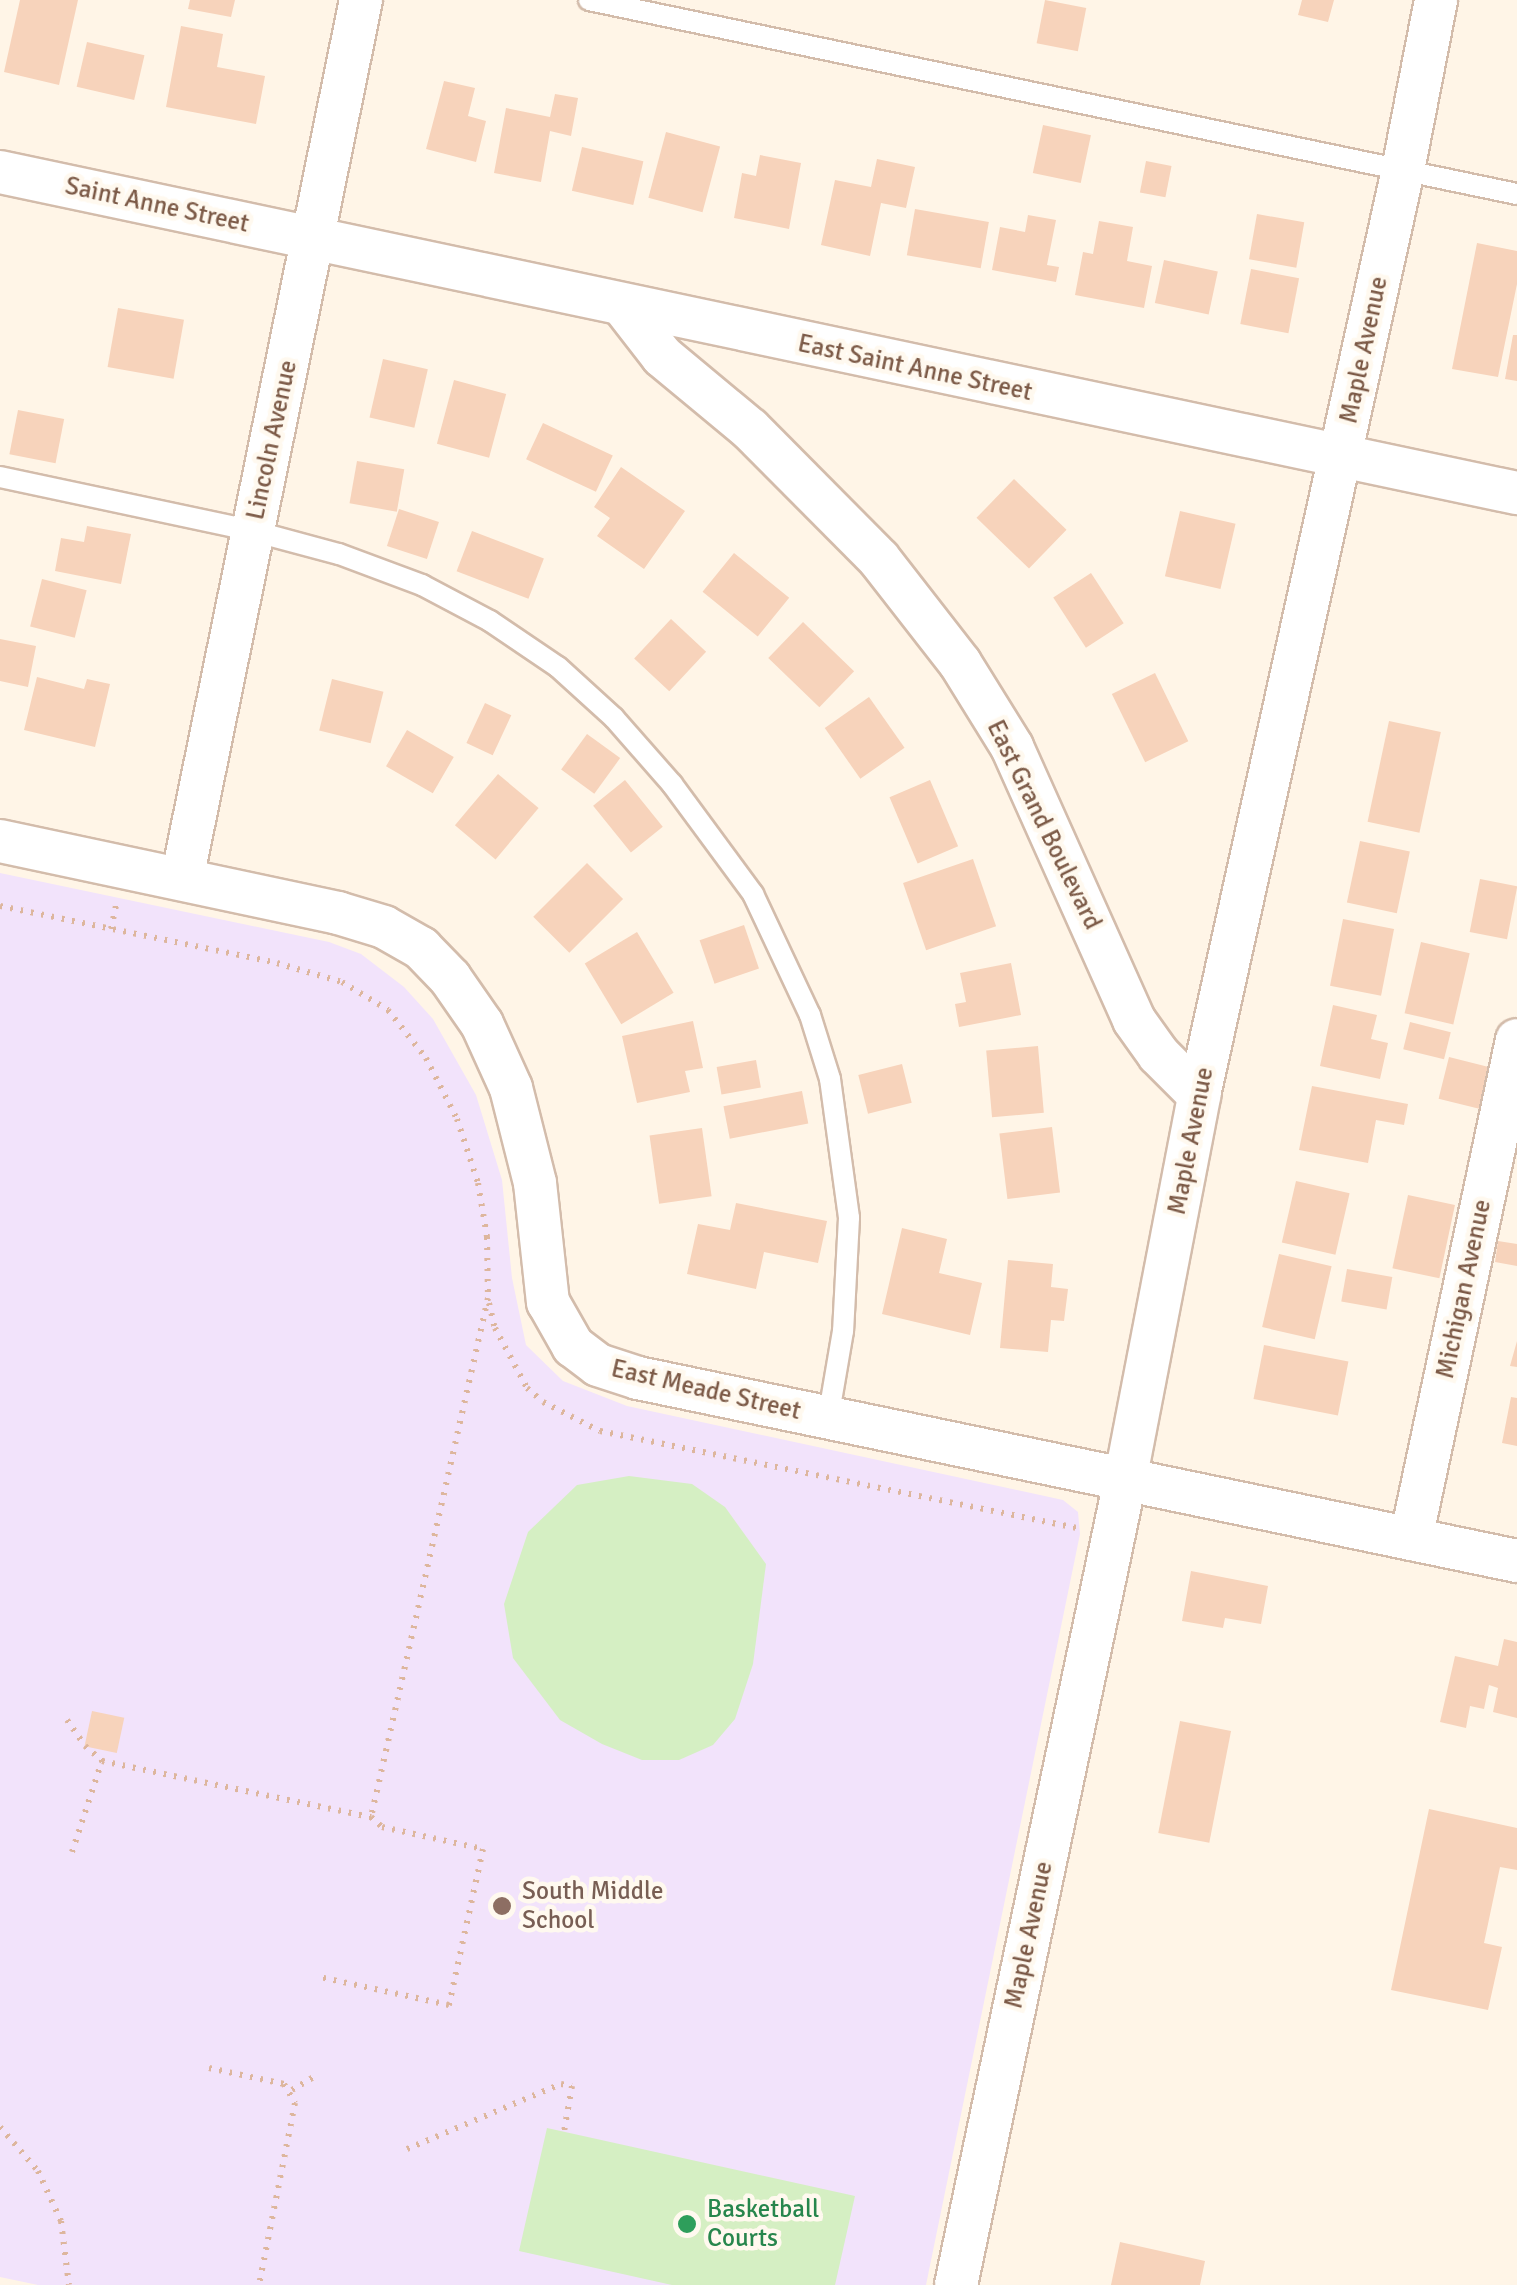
<!DOCTYPE html>
<html>
<head>
<meta charset="utf-8">
<style>
  body { margin:0 }
  #map { position:relative; width:1517px; height:2285px; overflow:hidden; background:#fff5e7; font-family:Signika,sans-serif }
  div>[style] { position:absolute }
  [style*='--x'] { left:calc(var(--x)*1px); top:calc(var(--y)*1px); width:calc(var(--w)*1px); rotate:calc(var(--a)*1deg) }
  .education>* { inset:0; background:#f2e3fb }
  .green>* { inset:0; background:#d5efc3 }
  .building>* { inset:0; background:#f7d3bb; transform-origin:0 0 }
  .path>* { height:6px; margin-top:-3px; transform-origin:0; background:repeating-linear-gradient(90deg,#ddb69d 0 2.5px,transparent 0 10.5px) }
  .roads { filter:drop-shadow(2px 0 #d3bcab) drop-shadow(-2px 0 #d3bcab) drop-shadow(0 2px #d3bcab) drop-shadow(0 -2px #d3bcab) }
  .service>* { height:20px; margin:-10px; padding:0 10px; transform-origin:10px; border-radius:10px; background:#fff }
  .minor>* { height:42px; margin:-21px; padding:0 21px; transform-origin:21px; border-radius:21px; background:#fff }
  .dots>* { width:28px; height:28px; translate:-50% -50%; box-sizing:border-box; border:5px solid #fff9ef; border-radius:50% }
  span { translate:-50% -50%; white-space:nowrap; text-align:center; line-height:1.15; -webkit-text-stroke:9px #fff9ef; paint-order:stroke }
  .street-label { font-size:25px; color:#7c5a47 }
  .education-label { font-size:25px; color:#785e54 }
  .left { translate:0 -50%; text-align:left }
  .leisure-label { font-size:25px; color:#27864d }
</style>
</head>
<body>
<div id="map">
  <div class="education">
    <div style="clip-path:polygon(0 873px,329px 942px,361px 954px,404px 987px,433px 1019px,476px 1095px,502px 1180px,512px 1278px,526px 1345px,563px 1381px,627px 1406px,1063px 1500px,1078px 1512px,1080px 1534px,926px 2285px,38px 2285px,0 2277px)"></div>
  </div>
  <div class="green">
    <div style="clip-path:polygon(629px 1476px,692px 1484px,725px 1507px,766px 1564px,753px 1664px,735px 1719px,713px 1745px,679px 1760px,642px 1760px,602px 1744px,560px 1720px,513px 1658px,504px 1604px,528px 1532px,577px 1485px)"></div>
    <div style="clip-path:polygon(547px 2128px,855px 2196px,835px 2285px,672px 2285px,519px 2251px)"></div>
  </div>
  <div class="building">
    <div style="clip-path:polygon(20px 0,78px 0,59px 85px,4px 72px)"></div>
    <div style="clip-path:polygon(190px 0,235px 0,231px 17px,188px 9px)"></div>
    <div style="left:1045px;top:0;width:42px;height:44px;rotate:11deg"></div>
    <div style="clip-path:polygon(1302px 0,1334px 0,1328px 22px,1298px 15px)"></div>
    <div style="clip-path:polygon(181px 26px,223px 34px,217px 67px,265px 76px,256px 124px,166px 107px)"></div>
    <div style="left:87px;top:42px;width:59px;height:46px;rotate:13deg"></div>
    <div style="clip-path:polygon(444px 81px,475px 88px,468px 116px,486px 121px,476px 162px,426px 149px)"></div>
    <div style="clip-path:polygon(555px 94px,578px 98px,571px 136px,550px 131px,541px 182px,494px 173px,506px 108px,550px 117px)"></div>
    <div style="left:1043px;top:125px;width:49px;height:49px;rotate:12deg"></div>
    <div style="left:666px;top:132px;width:56px;height:68px;rotate:15deg"></div>
    <div style="left:582px;top:147px;width:63px;height:45px;rotate:13deg"></div>
    <div style="clip-path:polygon(760px 155px,801px 163px,789px 229px,734px 218px,742px 173px,756px 176px)"></div>
    <div style="clip-path:polygon(877px 159px,915px 167px,906px 208px,881px 203px,870px 256px,821px 245px,835px 180px,871px 187px)"></div>
    <div style="left:1146px;top:161px;width:26px;height:32px;rotate:11deg"></div>
    <div style="left:915px;top:209px;width:75px;height:47px;rotate:10deg"></div>
    <div style="left:1257px;top:214px;width:48px;height:46px;rotate:10deg"></div>
    <div style="clip-path:polygon(1028px 215px,1056px 220px,1047px 265px,1059px 267px,1056px 282px,992px 270px,1000px 227px,1025px 232px)"></div>
    <div style="clip-path:polygon(1099px 221px,1133px 227px,1127px 261px,1152px 266px,1144px 308px,1075px 295px,1083px 252px,1093px 254px)"></div>
    <div style="clip-path:polygon(1477px 243px,1517px 251px,1517px 284px,1498px 377px,1452px 369px)"></div>
    <div style="left:1164px;top:260px;width:55px;height:44px;rotate:12deg"></div>
    <div style="left:1251px;top:269px;width:49px;height:56px;rotate:11deg"></div>
    <div style="left:118px;top:308px;width:67px;height:60px;rotate:10deg"></div>
    <div style="clip-path:polygon(1513px 335px,1517px 335px,1517px 381px,1505px 379px)"></div>
    <div style="left:383px;top:359px;width:46px;height:60px;rotate:13deg"></div>
    <div style="left:454px;top:380px;width:54px;height:66px;rotate:15deg"></div>
    <div style="left:18px;top:410px;width:47px;height:45px;rotate:11deg"></div>
    <div style="left:543px;top:423px;width:77px;height:40px;rotate:25deg"></div>
    <div style="left:357px;top:461px;width:48px;height:43px;rotate:10deg"></div>
    <div style="clip-path:polygon(621px 467px,685px 511px,644px 569px,597px 536px,610px 518px,594px 507px)"></div>
    <div style="left:1014px;top:479px;width:73px;height:54px;rotate:44deg"></div>
    <div style="left:399px;top:509px;width:42px;height:39px;rotate:18deg"></div>
    <div style="left:1180px;top:511px;width:57px;height:67px;rotate:13deg"></div>
    <div style="clip-path:polygon(87px 526px,131px 534px,121px 584px,55px 571px,61px 538px,84px 542px)"></div>
    <div style="left:472px;top:531px;width:77px;height:43px;rotate:21deg"></div>
    <div style="left:734px;top:553px;width:71px;height:50px;rotate:39deg"></div>
    <div style="left:1091px;top:573px;width:60px;height:45px;rotate:57deg"></div>
    <div style="left:42px;top:579px;width:46px;height:49px;rotate:14deg"></div>
    <div style="left:671px;top:619px;width:48px;height:54px;rotate:43deg"></div>
    <div style="left:803px;top:622px;width:71px;height:50px;rotate:44deg"></div>
    <div style="clip-path:polygon(0 639px,36px 646px,28px 687px,0 681px)"></div>
    <div style="left:1155px;top:673px;width:76px;height:48px;rotate:64deg"></div>
    <div style="clip-path:polygon(37px 677px,84px 689px,87px 679px,110px 684px,95px 747px,24px 730px)"></div>
    <div style="left:332px;top:679px;width:53px;height:53px;rotate:14deg"></div>
    <div style="left:869px;top:697px;width:62px;height:54px;rotate:55deg"></div>
    <div style="left:485px;top:703px;width:29px;height:44px;rotate:25deg"></div>
    <div style="left:1389px;top:721px;width:53px;height:103px;rotate:12deg"></div>
    <div style="left:407px;top:730px;width:54px;height:42px;rotate:30deg"></div>
    <div style="left:587px;top:734px;width:41px;height:44px;rotate:36deg"></div>
    <div style="left:498px;top:774px;width:53px;height:67px;rotate:40deg"></div>
    <div style="left:625px;top:780px;width:60px;height:41px;rotate:51deg"></div>
    <div style="left:930px;top:780px;width:72px;height:44px;rotate:67deg"></div>
    <div style="left:1360px;top:841px;width:51px;height:63px;rotate:12deg"></div>
    <div style="left:973px;top:859px;width:71px;height:74px;rotate:71deg"></div>
    <div style="left:587px;top:863px;width:51px;height:76px;rotate:45deg"></div>
    <div style="left:1480px;top:879px;width:38px;height:54px;rotate:11deg"></div>
    <div style="left:1343px;top:919px;width:52px;height:68px;rotate:11deg"></div>
    <div style="left:744px;top:925px;width:46px;height:47px;rotate:71deg"></div>
    <div style="left:637px;top:932px;width:71px;height:61px;rotate:59deg"></div>
    <div style="left:1421px;top:942px;width:50px;height:73px;rotate:13deg"></div>
    <div style="clip-path:polygon(1011px 963px,1021px 1015px,959px 1027px,955px 1004px,966px 1002px,960px 973px)"></div>
    <div style="clip-path:polygon(1333px 1005px,1377px 1015px,1371px 1039px,1388px 1043px,1380px 1079px,1320px 1066px)"></div>
    <div style="clip-path:polygon(693px 1021px,703px 1068px,685px 1071px,690px 1092px,637px 1103px,622px 1036px)"></div>
    <div style="left:1410px;top:1022px;width:42px;height:28px;rotate:14deg"></div>
    <div style="left:1038px;top:1046px;width:67px;height:52px;rotate:85deg"></div>
    <div style="left:1449px;top:1057px;width:46px;height:43px;rotate:14deg"></div>
    <div style="left:756px;top:1060px;width:28px;height:40px;rotate:80deg"></div>
    <div style="left:902px;top:1064px;width:40px;height:45px;rotate:76deg"></div>
    <div style="clip-path:polygon(1312px 1086px,1408px 1104px,1404px 1125px,1376px 1120px,1368px 1163px,1299px 1150px)"></div>
    <div style="left:802px;top:1091px;width:33px;height:80px;rotate:79deg"></div>
    <div style="left:1052px;top:1127px;width:66px;height:53px;rotate:83deg"></div>
    <div style="left:702px;top:1128px;width:69px;height:53px;rotate:82deg"></div>
    <div style="left:1296px;top:1181px;width:55px;height:63px;rotate:13deg"></div>
    <div style="left:1408px;top:1195px;width:48px;height:75px;rotate:12deg"></div>
    <div style="clip-path:polygon(736px 1203px,827px 1221px,818px 1263px,764px 1252px,756px 1289px,687px 1274px,698px 1224px,730px 1230px)"></div>
    <div style="clip-path:polygon(902px 1228px,947px 1239px,939px 1273px,982px 1283px,970px 1335px,882px 1314px)"></div>
    <div style="clip-path:polygon(1498px 1241px,1517px 1244px,1517px 1266px,1495px 1262px)"></div>
    <div style="left:1279px;top:1254px;width:54px;height:75px;rotate:13deg"></div>
    <div style="clip-path:polygon(1008px 1260px,1053px 1264px,1051px 1287px,1068px 1289px,1064px 1321px,1051px 1320px,1048px 1352px,1000px 1348px)"></div>
    <div style="left:1347px;top:1269px;width:46px;height:33px;rotate:10deg"></div>
    <div style="clip-path:polygon(1517px 1341px,1517px 1367px,1510px 1366px)"></div>
    <div style="left:1264px;top:1345px;width:86px;height:55px;rotate:11deg"></div>
    <div style="clip-path:polygon(1511px 1397px,1517px 1398px,1517px 1446px,1502px 1443px)"></div>
    <div style="clip-path:polygon(1191px 1571px,1268px 1586px,1261px 1624px,1225px 1618px,1223px 1628px,1182px 1621px)"></div>
    <div style="clip-path:polygon(1504px 1639px,1517px 1642px,1517px 1718px,1493px 1712px,1498px 1688px,1489px 1685px,1484px 1709px,1470px 1706px,1466px 1728px,1440px 1722px,1455px 1656px,1498px 1666px)"></div>
    <div style="left:92px;top:1711px;width:33px;height:36px;rotate:12deg"></div>
    <div style="left:1180px;top:1721px;width:52px;height:114px;rotate:11deg"></div>
    <div style="clip-path:polygon(1429px 1809px,1517px 1828px,1517px 1870px,1500px 1867px,1484px 1943px,1502px 1947px,1488px 2010px,1391px 1990px)"></div>
    <div style="clip-path:polygon(1120px 2242px,1205px 2261px,1200px 2285px,1111px 2285px)"></div>
  </div>
  <div class="path">
    <div style="--x:0;--y:906;--w:283;--a:11.6"></div>
    <div style="--x:277;--y:963;--w:68;--a:16.3"></div>
    <div style="--x:342;--y:982;--w:54;--a:31.3"></div>
    <div style="--x:388;--y:1010;--w:61;--a:51.6"></div>
    <div style="--x:426;--y:1058;--w:68;--a:63.1"></div>
    <div style="--x:457;--y:1119;--w:67;--a:71.8"></div>
    <div style="--x:478;--y:1183;--w:55;--a:80.5"></div>
    <div style="--x:487;--y:1237;--w:61;--a:89.1"></div>
    <div style="--x:488;--y:1298;--w:532;--a:102.7"></div>
    <div style="--x:111;--y:929;--w:24;--a:-78"></div>
    <div style="--x:489;--y:1303;--w:26;--a:77"></div>
    <div style="--x:495;--y:1328;--w:68;--a:61.9"></div>
    <div style="--x:527;--y:1388;--w:21;--a:41"></div>
    <div style="--x:543;--y:1402;--w:64;--a:27"></div>
    <div style="--x:600;--y:1431;--w:488;--a:11.5"></div>
    <div style="--x:67;--y:1720;--w:32;--a:55"></div>
    <div style="--x:85;--y:1746;--w:23;--a:41"></div>
    <div style="--x:102;--y:1761;--w:275;--a:11.8"></div>
    <div style="--x:371;--y:1817;--w:15;--a:42"></div>
    <div style="--x:382;--y:1827;--w:103;--a:12.3"></div>
    <div style="--x:483;--y:1849;--w:160;--a:102.3"></div>
    <div style="--x:449;--y:2005;--w:133;--a:-167.8"></div>
    <div style="--x:72;--y:1852;--w:96;--a:-71.8"></div>
    <div style="--x:209;--y:2068;--w:77;--a:12"></div>
    <div style="--x:284;--y:2084;--w:22;--a:60"></div>
    <div style="--x:295;--y:2103;--w:186;--a:101.2"></div>
    <div style="--x:292;--y:2090;--w:27;--a:-31"></div>
    <div style="--x:0;--y:2127;--w:58;--a:49.2"></div>
    <div style="--x:38;--y:2171;--w:55;--a:65.3"></div>
    <div style="--x:61;--y:2221;--w:64;--a:82.9"></div>
    <div style="--x:407;--y:2149;--w:167;--a:-22.9"></div>
    <div style="--x:561;--y:2084;--w:11;--a:10"></div>
    <div style="--x:572;--y:2086;--w:47;--a:99.9"></div>
  </div>
  <div class="roads">
    <div class="service">
      <div style="--x:589;--y:0;--w:948;--a:11.81"></div>
      <div style="--x:0;--y:477;--w:259;--a:12"></div>
      <div style="--x:253;--y:531;--w:89;--a:15"></div>
      <div style="--x:339;--y:554;--w:89;--a:20.5"></div>
      <div style="--x:422;--y:585;--w:77;--a:27.9"></div>
      <div style="--x:490;--y:621;--w:82;--a:34.1"></div>
      <div style="--x:558;--y:667;--w:76;--a:42.3"></div>
      <div style="--x:614;--y:718;--w:88;--a:48.7"></div>
      <div style="--x:672;--y:784;--w:137;--a:53.6"></div>
      <div style="--x:753;--y:894;--w:134;--a:64.8"></div>
      <div style="--x:810;--y:1015;--w:67;--a:72.6"></div>
      <div style="--x:830;--y:1079;--w:140;--a:82.2"></div>
      <div style="--x:849;--y:1218;--w:113;--a:93"></div>
      <div style="--x:843;--y:1331;--w:89;--a:99.7"></div>
    </div>
    <div class="minor">
      <div style="--x:0;--y:172;--w:1551;--a:11.95"></div>
      <div style="--x:624;--y:307;--w:62;--a:52.2"></div>
      <div style="--x:662;--y:356;--w:114;--a:39.7"></div>
      <div style="--x:750;--y:429;--w:183;--a:45.2"></div>
      <div style="--x:879;--y:559;--w:132;--a:52.1"></div>
      <div style="--x:960;--y:663;--w:99;--a:58.2"></div>
      <div style="--x:1012;--y:747;--w:299;--a:65.9"></div>
      <div style="--x:1134;--y:1020;--w:43;--a:54.5"></div>
      <div style="--x:1159;--y:1055;--w:57;--a:45"></div>
      <div style="--x:0;--y:841;--w:346;--a:12"></div>
      <div style="--x:338;--y:913;--w:48;--a:16.9"></div>
      <div style="--x:384;--y:927;--w:43;--a:29.6"></div>
      <div style="--x:421;--y:948;--w:42;--a:46"></div>
      <div style="--x:450;--y:978;--w:56;--a:55.2"></div>
      <div style="--x:482;--y:1024;--w:70;--a:65.6"></div>
      <div style="--x:511;--y:1088;--w:98;--a:75.8"></div>
      <div style="--x:535;--y:1183;--w:120;--a:83.8"></div>
      <div style="--x:548;--y:1302;--w:51;--a:60.4"></div>
      <div style="--x:573;--y:1346;--w:31;--a:37"></div>
      <div style="--x:598;--y:1365;--w:42;--a:18"></div>
      <div style="--x:638;--y:1378;--w:898;--a:11.76"></div>
      <div style="--x:182;--y:879;--w:897;--a:-78.49"></div>
      <div style="--x:1411;--y:1539;--w:510;--a:-78.01"></div>
      <div style="--x:956;--y:2285;--w:822;--a:-78.13"></div>
      <div style="--x:1125;--y:1481;--w:393;--a:-79.1"></div>
      <div style="--x:1199;--y:1095;--w:947;--a:-77.56"></div>
      <div style="--x:1403;--y:170;--w:173;--a:-79"></div>
    </div>
  </div>
  <div class="dots">
    <div style="left:502px;top:1906px;background:#8d6e63"></div>
    <div style="left:687px;top:2224px;background:#2e9e5b"></div>
  </div>
  <div class="street-label">
    <span style="left:157px;top:205px;rotate:12deg">Saint Anne Street</span>
    <span style="left:1364px;top:350px;rotate:-78deg">Maple Avenue</span>
    <span style="left:915px;top:368px;rotate:12deg">East Saint Anne Street</span>
    <span style="left:272px;top:440px;rotate:-78deg">Lincoln Avenue</span>
    <span style="left:1044px;top:825px;rotate:64deg">East Grand Boulevard</span>
    <span style="left:1191px;top:1141px;rotate:-79deg">Maple Avenue</span>
    <span style="left:1464px;top:1289px;rotate:-78deg">Michigan Avenue</span>
    <span style="left:706px;top:1390px;rotate:13deg">East Meade Street</span>
    <span style="left:1029px;top:1935px;rotate:-78deg">Maple Avenue</span>
  </div>
  <div class="education-label">
    <span class="left" style="left:522px;top:1906px">South Middle<br>School</span>
  </div>
  <div class="leisure-label">
    <span class="left" style="left:707px;top:2224px">Basketball<br>Courts</span>
  </div>
</div>
</body>
</html>
